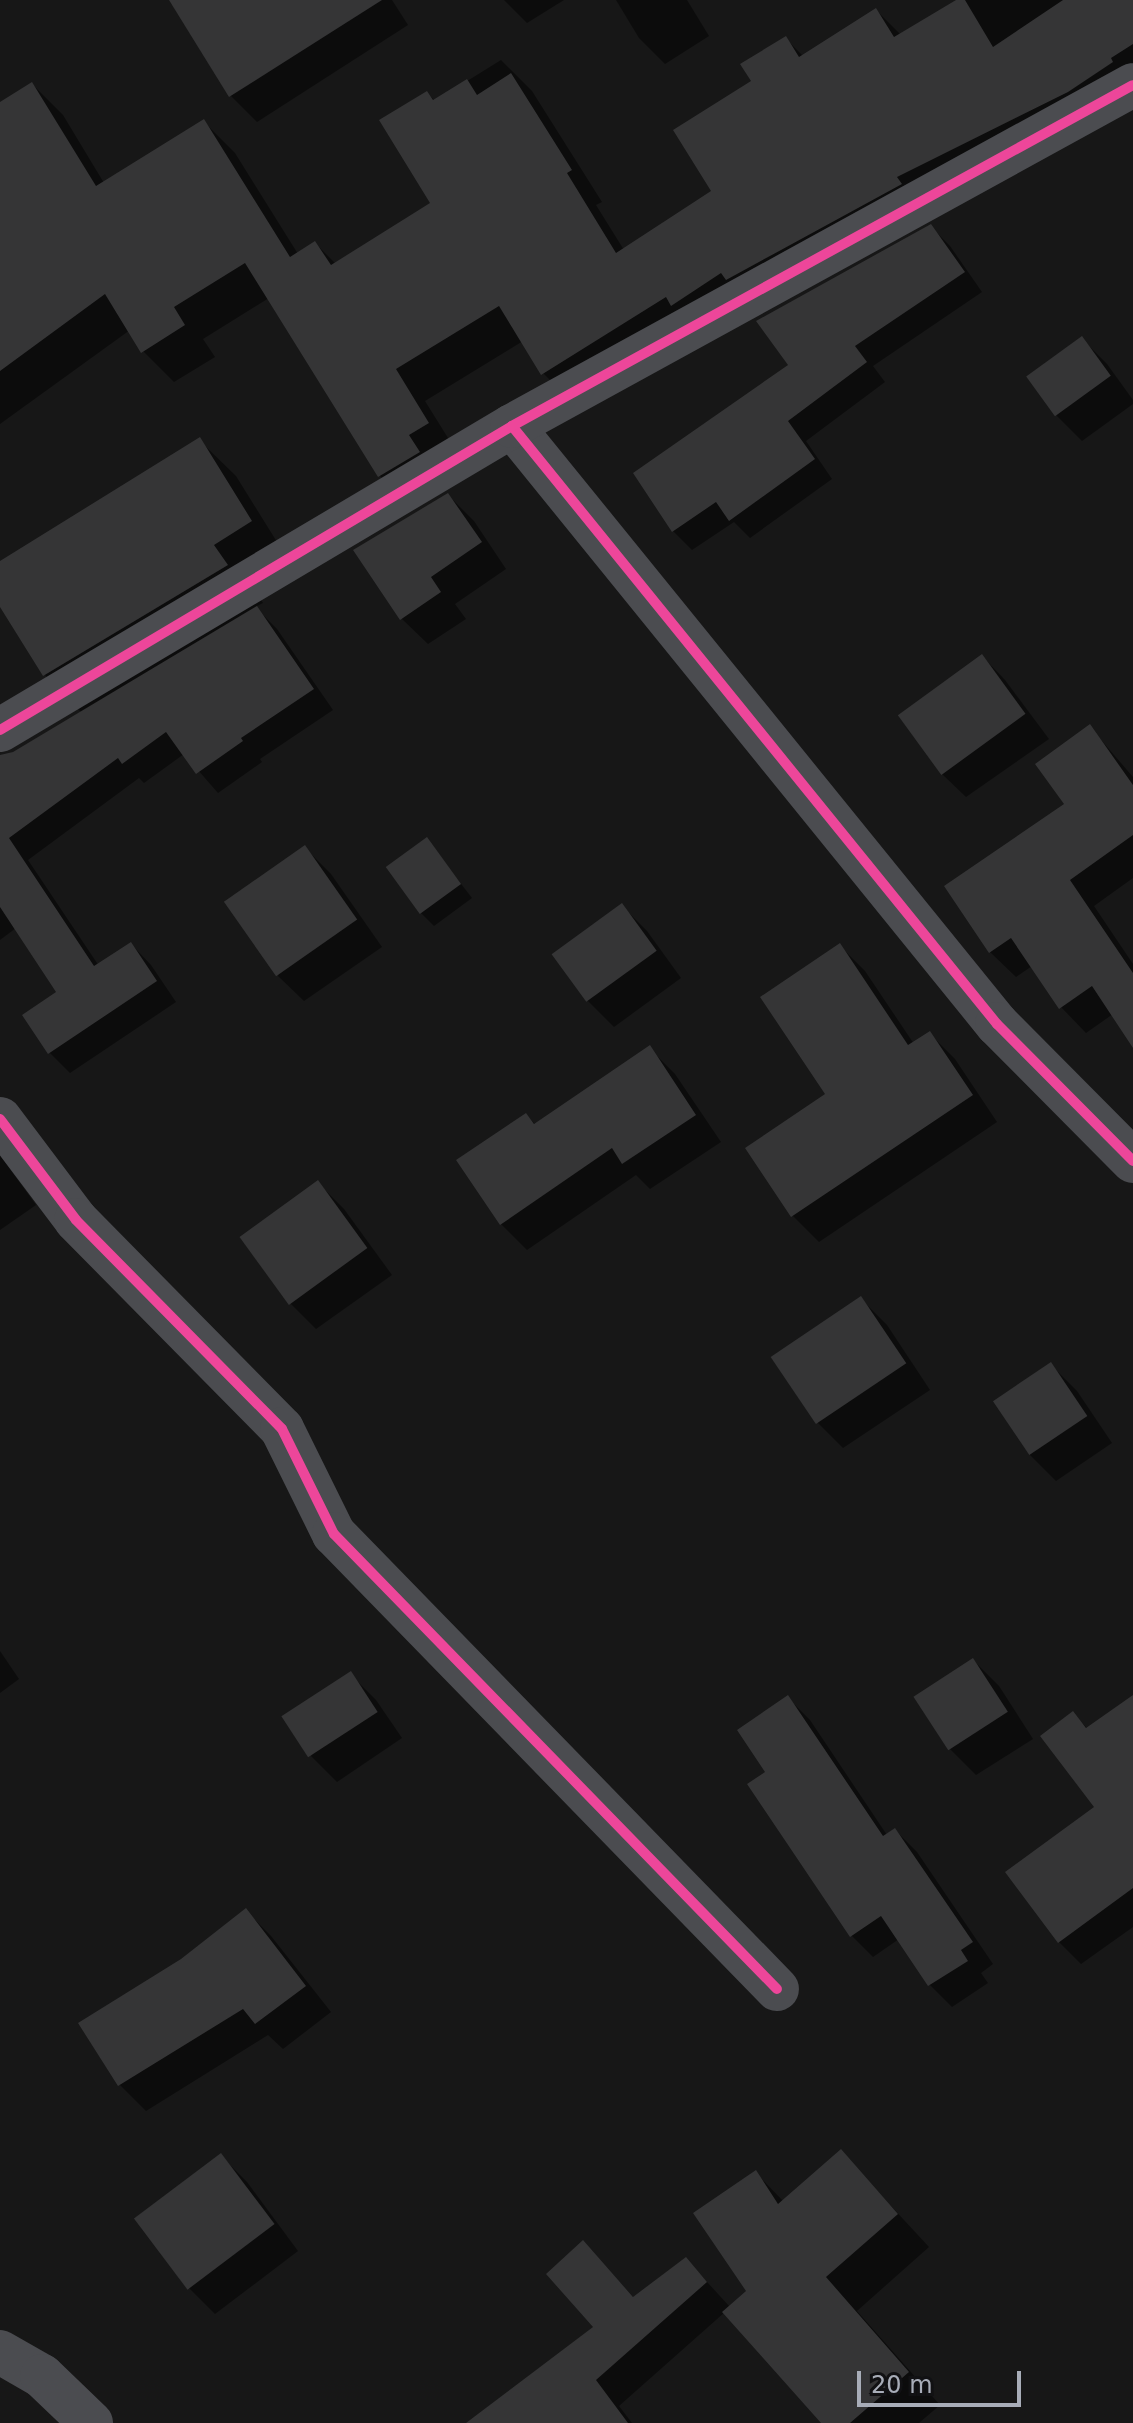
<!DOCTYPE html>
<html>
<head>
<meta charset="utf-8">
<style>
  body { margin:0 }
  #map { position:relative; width:1133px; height:2423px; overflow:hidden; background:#171717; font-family:"DejaVu Sans",sans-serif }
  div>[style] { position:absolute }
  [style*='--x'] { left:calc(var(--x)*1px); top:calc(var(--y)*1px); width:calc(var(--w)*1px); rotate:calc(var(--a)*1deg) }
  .shadow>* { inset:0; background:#0007 }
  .building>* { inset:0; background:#353536; transform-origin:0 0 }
  .minor>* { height:44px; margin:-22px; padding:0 22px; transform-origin:22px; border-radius:22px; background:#4b4c50 }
  .cycleway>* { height:10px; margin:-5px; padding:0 5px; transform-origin:5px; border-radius:5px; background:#ed469a }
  span { translate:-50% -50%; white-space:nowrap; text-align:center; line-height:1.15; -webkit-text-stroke:7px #111113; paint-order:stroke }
  .scale { position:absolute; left:857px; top:2371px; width:164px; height:36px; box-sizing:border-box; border:4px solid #a8adb8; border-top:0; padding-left:10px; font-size:24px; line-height:28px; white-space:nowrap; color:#a8adb8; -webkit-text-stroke:6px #111113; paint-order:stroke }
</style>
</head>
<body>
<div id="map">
  <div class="shadow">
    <div style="clip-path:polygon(182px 0,392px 0,408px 25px,257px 122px,231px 96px)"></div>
    <div style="clip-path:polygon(504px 0,564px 0,527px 23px)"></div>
    <div style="clip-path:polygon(616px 0,687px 0,709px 36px,665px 64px,639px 38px)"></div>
    <div style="clip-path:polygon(959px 0,1133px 0,1133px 100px,574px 404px,543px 373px,523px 341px,425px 401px,458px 454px,411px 506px,379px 475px,269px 298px,203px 339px,215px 357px,174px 382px,143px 351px,130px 330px,0 424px,0 104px,32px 84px,63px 115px,104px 183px,204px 122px,235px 153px,298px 254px,315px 243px,336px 264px,433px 204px,427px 93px,435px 101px,501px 60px,532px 91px,602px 202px,596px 205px,624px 250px,714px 192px,754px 82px,785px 38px,803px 56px,876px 10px,901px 35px)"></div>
    <div style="clip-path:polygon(931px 227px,950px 246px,982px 292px,873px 366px,885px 382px,806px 441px,832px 479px,750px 538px,734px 522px,692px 550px,673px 531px,791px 365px)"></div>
    <div style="clip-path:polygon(1081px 338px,1107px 364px,1133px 400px,1133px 404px,1082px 441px,1056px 415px)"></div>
    <div style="clip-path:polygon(199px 440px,236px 476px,287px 558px,249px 582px,263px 603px,255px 607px,277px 629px,333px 710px,260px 759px,262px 762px,218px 793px,184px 754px,144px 783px,139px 778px,28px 860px,99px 966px,131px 944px,151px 965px,176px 1002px,70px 1073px,50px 1053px,58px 993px,16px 928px,0 940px,0 757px,14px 753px,82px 713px,44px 674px,0 603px,0 563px)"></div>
    <div style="clip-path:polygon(448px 495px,474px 521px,506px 569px,455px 604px,466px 619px,428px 644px,402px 619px)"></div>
    <div style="clip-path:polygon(982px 656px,1005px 680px,1049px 739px,966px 797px,942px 774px)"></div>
    <div style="clip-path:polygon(1090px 727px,1133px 777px,1133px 878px,1094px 906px,1133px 964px,1133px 1044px,1113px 1014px,1086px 1033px,1061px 1007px,1032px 966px,1016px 977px,990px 952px,1067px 805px)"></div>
    <div style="clip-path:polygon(427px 840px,472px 898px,434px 926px,421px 913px)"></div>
    <div style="clip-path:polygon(305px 848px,331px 874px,382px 947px,304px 1001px,278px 976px)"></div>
    <div style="clip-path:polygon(621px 905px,647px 931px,681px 978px,614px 1027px,588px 1001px,554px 954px)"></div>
    <div style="clip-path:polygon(839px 945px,865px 971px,914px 1044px,929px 1033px,955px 1059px,997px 1122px,819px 1242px,793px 1216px,748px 1149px,827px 1094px)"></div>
    <div style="clip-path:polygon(649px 1048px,675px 1074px,721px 1142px,650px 1189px,636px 1175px,527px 1250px,501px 1224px,526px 1115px,536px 1125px)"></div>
    <div style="clip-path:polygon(0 1155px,36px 1205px,0 1230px)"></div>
    <div style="clip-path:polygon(318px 1183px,344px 1209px,392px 1275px,316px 1329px,290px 1303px)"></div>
    <div style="clip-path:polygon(861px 1299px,887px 1325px,930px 1390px,843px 1448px,817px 1422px)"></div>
    <div style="clip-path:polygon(1051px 1365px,1077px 1391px,1112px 1443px,1056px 1481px,1030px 1455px,996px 1403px)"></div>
    <div style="clip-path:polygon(0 1651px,19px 1679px,0 1693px)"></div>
    <div style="clip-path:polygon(973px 1660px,999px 1686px,1033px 1739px,976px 1775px,950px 1749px)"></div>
    <div style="clip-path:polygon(350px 1674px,376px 1700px,402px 1738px,337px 1782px,311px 1756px)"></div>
    <div style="clip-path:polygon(788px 1698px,810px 1720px,887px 1835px,895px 1830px,917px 1852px,993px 1964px,981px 1973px,988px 1983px,952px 2007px,930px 1985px,899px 1939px,873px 1957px,851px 1935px,768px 1773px)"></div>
    <div style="clip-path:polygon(1133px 1698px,1133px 1927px,1081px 1964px,1059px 1942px,1097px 1807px,1073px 1714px,1088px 1729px)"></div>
    <div style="clip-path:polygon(245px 1910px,271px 1936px,331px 2012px,283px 2049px,268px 2035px,146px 2111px,120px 2085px,81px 2024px,182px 1960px)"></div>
    <div style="clip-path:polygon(841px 2152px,929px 2247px,857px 2311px,940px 2405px,919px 2423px,823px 2423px,725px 2312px,619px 2406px,632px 2423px,469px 2423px,595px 2328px,583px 2243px,634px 2298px,686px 2259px,730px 2307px,748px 2291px,756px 2173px,784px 2202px)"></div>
    <div style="clip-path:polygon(221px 2156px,247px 2182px,298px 2251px,215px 2314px,189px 2288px,137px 2218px)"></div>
  </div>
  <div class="building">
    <div style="clip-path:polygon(169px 0,382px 0,229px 97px)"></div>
    <div style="clip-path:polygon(956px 0,965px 0,993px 47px,1063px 0,1133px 0,1133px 44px,1111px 58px,1113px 62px,1068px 92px,897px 177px,902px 184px,726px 280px,721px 273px,671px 306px,666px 297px,541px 375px,499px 306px,396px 369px,429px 423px,409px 435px,420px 452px,378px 477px,245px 263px,174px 307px,185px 325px,141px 353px,105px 294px,0 371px,0 102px,32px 82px,96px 186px,204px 119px,290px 257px,315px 241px,331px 265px,430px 203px,379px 120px,427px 91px,433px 100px,467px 79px,477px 95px,511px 73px,572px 170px,567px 173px,616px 253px,711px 191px,673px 130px,751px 81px,740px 64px,786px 36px,799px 57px,876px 8px,894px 37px)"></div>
    <div style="clip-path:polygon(931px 224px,965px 272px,855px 346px,867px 362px,788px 421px,815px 459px,729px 521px,716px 502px,672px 532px,633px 473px,788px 365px,756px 321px)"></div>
    <div style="left:1082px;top:336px;width:49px;height:69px;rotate:54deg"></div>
    <div style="clip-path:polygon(200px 437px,252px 521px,214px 545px,228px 565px,43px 676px,0 607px,0 561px)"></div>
    <div style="clip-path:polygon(448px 493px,482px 542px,431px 577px,441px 592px,400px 620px,353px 550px)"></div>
    <div style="clip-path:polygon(257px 606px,314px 689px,241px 738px,243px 741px,196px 774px,166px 732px,122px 764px,118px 758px,9px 838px,94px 966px,131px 942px,157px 981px,48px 1054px,22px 1015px,56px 992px,0 907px,0 755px,13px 752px)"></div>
    <div style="left:982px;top:654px;width:74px;height:104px;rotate:54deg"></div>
    <div style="clip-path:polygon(1090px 724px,1133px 785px,1133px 835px,1070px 880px,1133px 973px,1133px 1048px,1092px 986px,1059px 1009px,1011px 938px,989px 953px,944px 886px,1064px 804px,1035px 764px)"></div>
    <div style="left:427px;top:837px;width:58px;height:51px;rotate:54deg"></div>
    <div style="left:305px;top:845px;width:91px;height:99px;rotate:55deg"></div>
    <div style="left:622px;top:903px;width:59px;height:87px;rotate:54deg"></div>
    <div style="clip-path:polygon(840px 943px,908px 1045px,930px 1031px,973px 1095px,791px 1217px,745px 1148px,825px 1094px,760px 997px)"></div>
    <div style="clip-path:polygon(650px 1045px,696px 1115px,622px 1164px,612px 1148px,500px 1225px,456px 1160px,526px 1113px,534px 1124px)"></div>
    <div style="left:318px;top:1180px;width:84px;height:97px;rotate:54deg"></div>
    <div style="left:861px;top:1296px;width:81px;height:109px;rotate:56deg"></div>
    <div style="left:1051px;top:1362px;width:65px;height:70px;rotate:56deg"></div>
    <div style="left:973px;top:1658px;width:64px;height:71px;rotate:57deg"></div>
    <div style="left:351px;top:1671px;width:49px;height:83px;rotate:57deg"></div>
    <div style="clip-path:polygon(788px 1695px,883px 1836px,895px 1828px,973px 1942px,961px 1950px,968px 1961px,928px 1986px,881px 1916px,850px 1937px,747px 1784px,765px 1772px,737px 1730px)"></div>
    <div style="clip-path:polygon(1133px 1695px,1133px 1888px,1058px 1943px,1005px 1872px,1094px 1807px,1040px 1736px,1073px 1711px,1086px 1728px)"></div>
    <div style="clip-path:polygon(246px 1908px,306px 1986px,255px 2024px,243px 2009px,118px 2086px,78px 2023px,181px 1959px)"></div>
    <div style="clip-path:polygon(841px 2149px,898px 2214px,826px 2277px,909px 2372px,850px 2423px,821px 2423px,722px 2312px,746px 2291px,693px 2213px,756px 2170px,778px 2204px)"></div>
    <div style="left:221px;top:2153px;width:89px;height:109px;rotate:53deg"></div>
    <div style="clip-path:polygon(583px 2240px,633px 2297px,686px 2257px,707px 2282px,596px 2380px,628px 2423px,466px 2423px,593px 2327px,546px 2274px)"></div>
  </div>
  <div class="minor">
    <div style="--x:512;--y:426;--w:770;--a:50.96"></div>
    <div style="--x:997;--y:1024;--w:193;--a:45.2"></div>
    <div style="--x:0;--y:730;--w:595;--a:-30.7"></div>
    <div style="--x:512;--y:426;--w:708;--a:-28.77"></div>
    <div style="--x:0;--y:1119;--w:126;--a:53"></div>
    <div style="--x:76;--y:1220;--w:293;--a:45.4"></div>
    <div style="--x:282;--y:1429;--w:117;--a:63.7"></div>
    <div style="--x:334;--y:1534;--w:635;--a:45.77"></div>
    <div style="--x:0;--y:2352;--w:48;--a:29.7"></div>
    <div style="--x:42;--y:2376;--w:68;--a:43.8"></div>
  </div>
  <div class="cycleway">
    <div style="--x:512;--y:426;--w:770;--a:50.96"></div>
    <div style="--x:997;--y:1024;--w:193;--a:45.2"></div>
    <div style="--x:0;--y:730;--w:595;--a:-30.7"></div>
    <div style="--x:512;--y:426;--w:708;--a:-28.77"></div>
    <div style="--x:0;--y:1119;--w:126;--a:53"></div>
    <div style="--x:76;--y:1220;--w:293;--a:45.4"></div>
    <div style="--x:282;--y:1429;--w:117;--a:63.7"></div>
    <div style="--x:334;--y:1534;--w:635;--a:45.77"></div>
  </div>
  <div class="scale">20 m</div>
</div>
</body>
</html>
